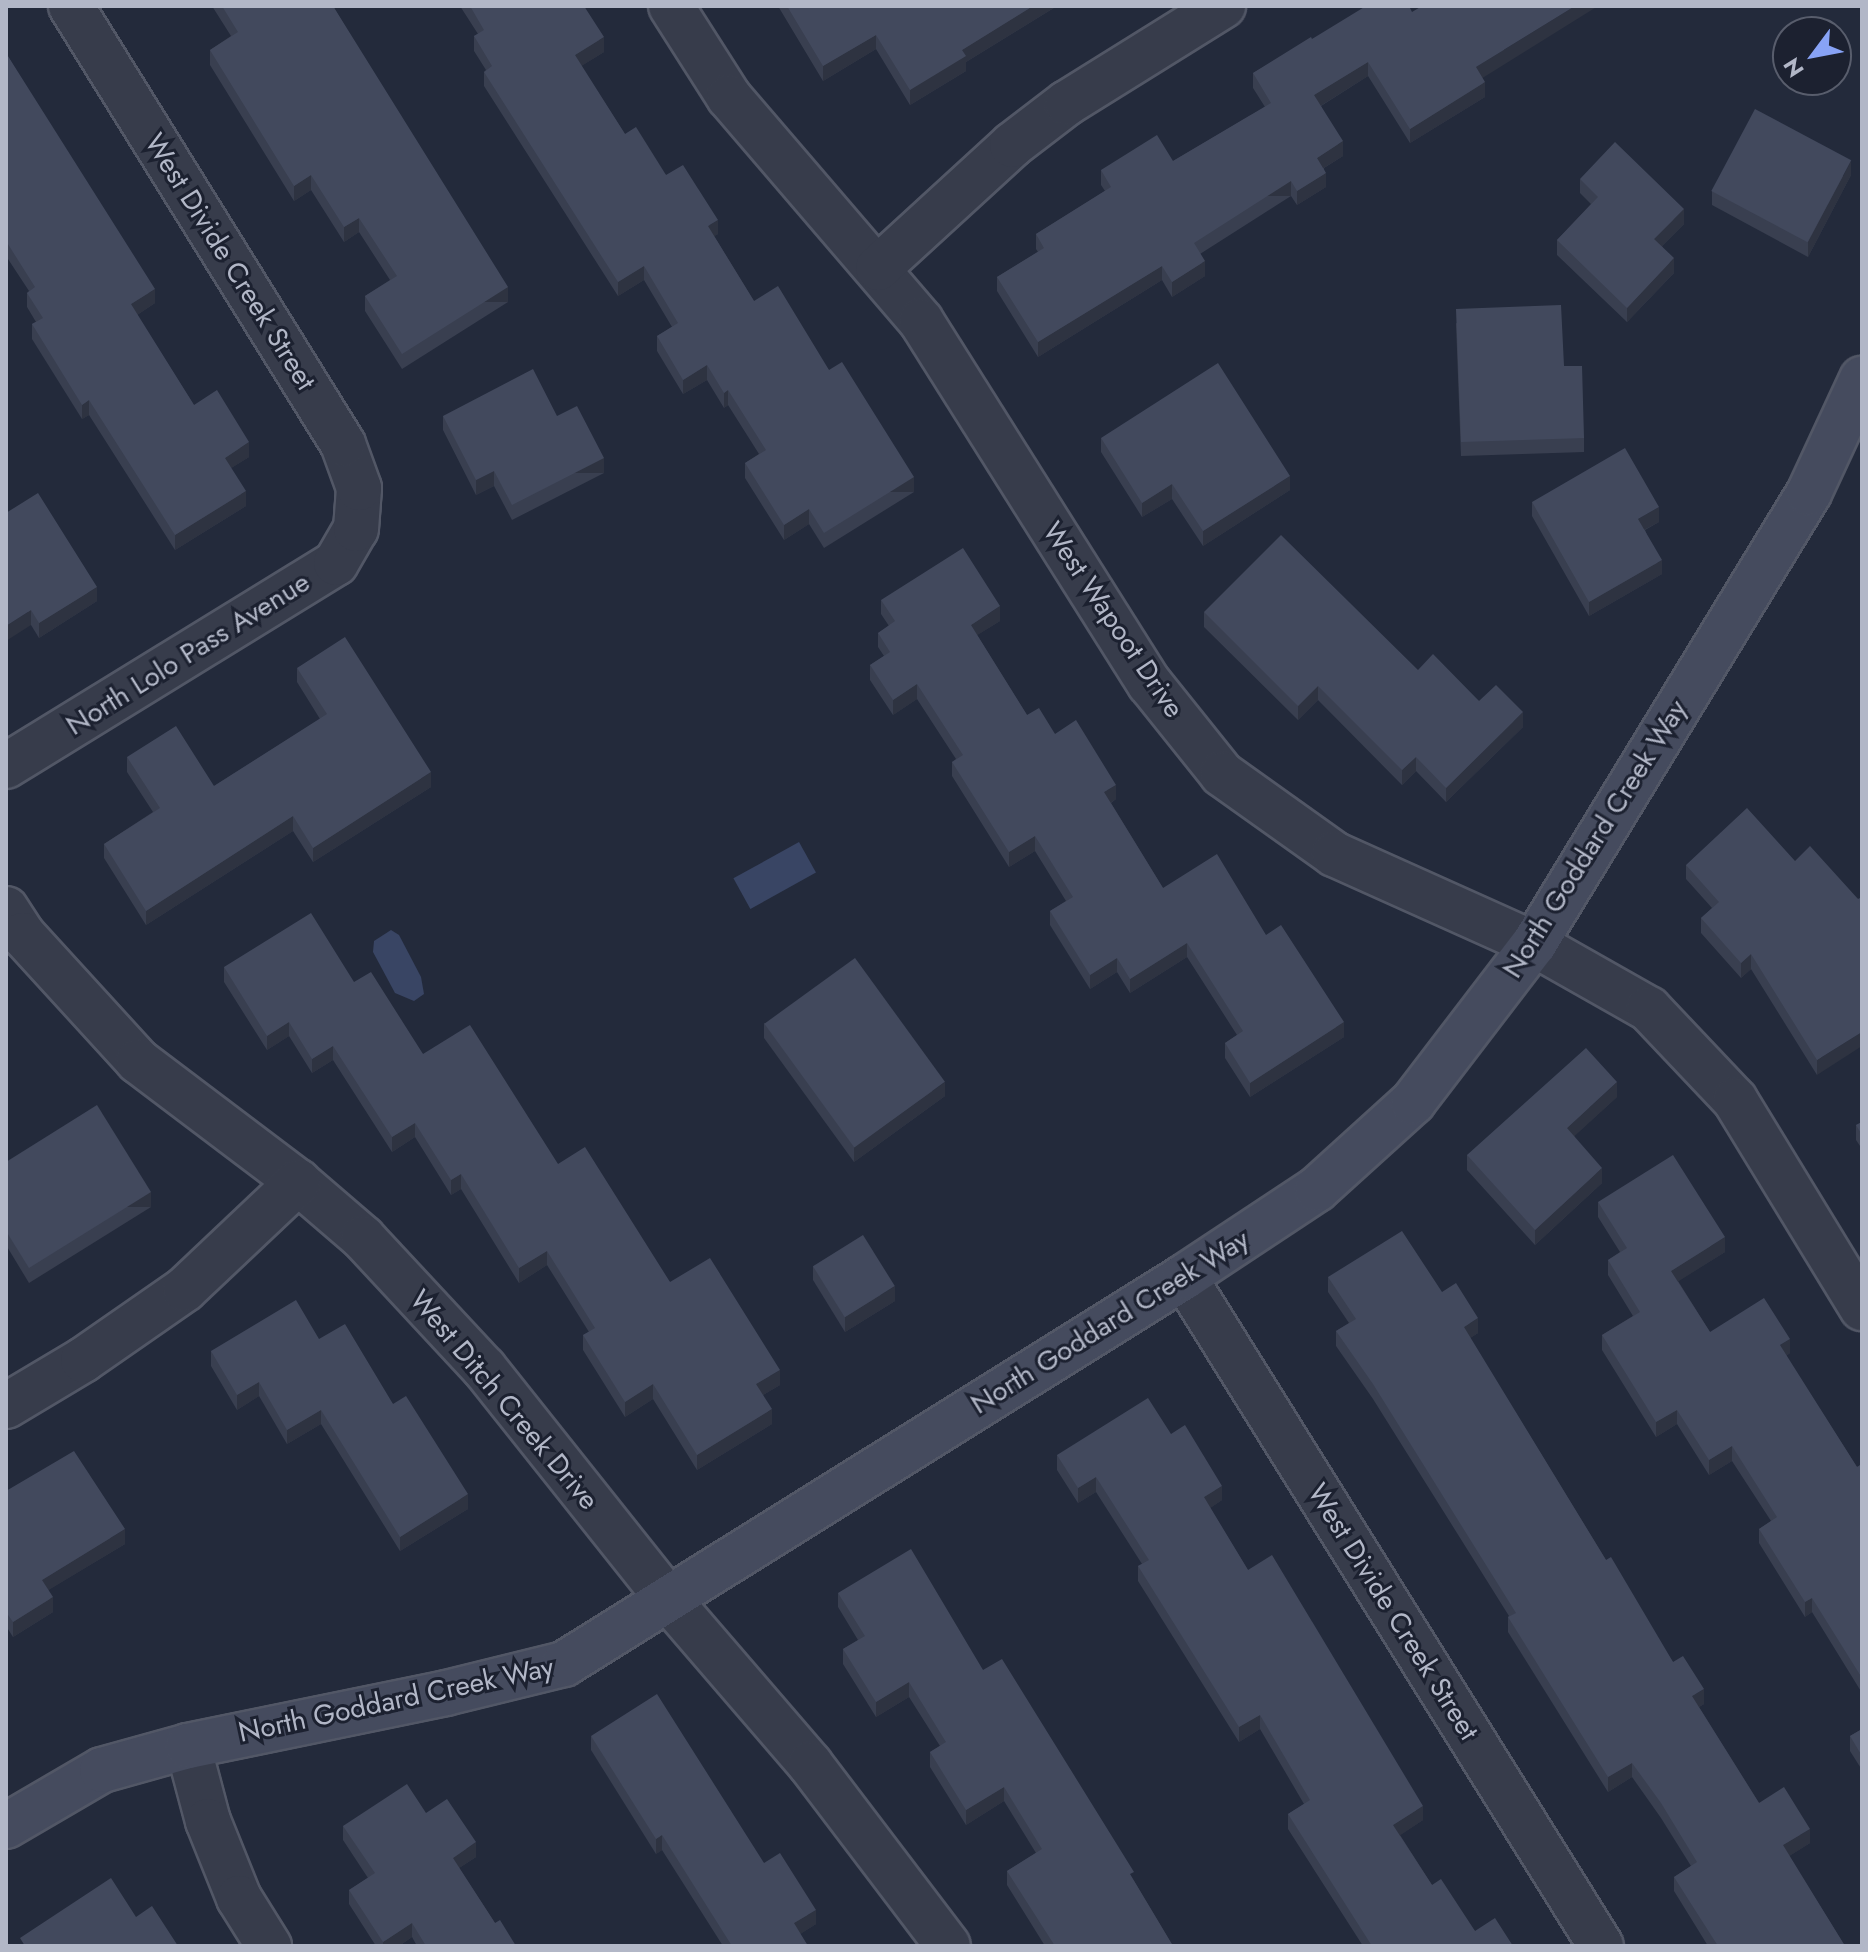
<!DOCTYPE html>
<html>
<head>
<meta charset="utf-8">
<style>
  body { margin:0 }
  #map { position:relative; width:1868px; height:1952px; overflow:hidden; background:#232a3b; font-family:Jost,sans-serif }
  div>[style] { position:absolute }
  [style*='--x'] { left:calc(var(--x)*1px); top:calc(var(--y)*1px); width:calc(var(--w)*1px); rotate:calc(var(--a)*1deg) }
  .water>* { inset:0; background:#394564; transform-origin:0 0 }
  .roads { filter:drop-shadow(2px 0 #525766) drop-shadow(-2px 0 #525766) drop-shadow(0 2px #525766) drop-shadow(0 -2px #525766) }
  .street>* { height:44px; margin:-22px; padding:0 22px; transform-origin:22px; border-radius:22px; background:#373c4b }
  .secondary>* { height:44px; margin:-22px; padding:0 22px; transform-origin:22px; border-radius:22px; background:#454b5e }
  .wall>* { inset:0; background:#393f50 }
  .shaded-wall>* { inset:0; background:#2e3341; transform-origin:0 0 }
  .building>* { inset:0; background:#42495d; transform-origin:0 0 }
  span { translate:-50% -50%; white-space:nowrap; text-align:center; line-height:1.15; -webkit-text-stroke:6px #1c2130; paint-order:stroke }
  .street-label { font-size:28px; color:#b2b7c7 }
  .frame { position:absolute; inset:0; border:8px solid #b2b7c7; pointer-events:none }
  .north { position:absolute; left:1772px; top:16px; width:80px; height:80px; box-sizing:border-box; background:#1c2130; border:2px solid #585d6c; border-radius:50%; rotate:238deg; font-size:22px; font-weight:700; line-height:32px; text-align:center; color:#b2b7c7 }
  .north::after { content:''; display:block; margin:auto; width:28px; height:36px; background:#88a3f6; clip-path:polygon(50% 0,100% 100%,50% 72%,0 100%) }
</style>
</head>
<body>
<div id="map">
  <div class="water">
    <div style="left:799px;top:842px;width:35px;height:75px;rotate:61deg"></div>
    <div style="clip-path:polygon(391px 930px,399px 935px,421px 977px,424px 994px,414px 1001px,395px 993px,373px 952px,374px 941px)"></div>
  </div>
  <div class="roads">
    <div class="street">
      <div style="--x:671;--y:6;--w:108;--a:57.5"></div>
      <div style="--x:729;--y:97;--w:295;--a:49.4"></div>
      <div style="--x:921;--y:321;--w:429;--a:57.8"></div>
      <div style="--x:1150;--y:684;--w:115;--a:51.3"></div>
      <div style="--x:1222;--y:774;--w:138;--a:35.5"></div>
      <div style="--x:1334;--y:854;--w:219;--a:24.2"></div>
      <div style="--x:1534;--y:944;--w:132;--a:29.5"></div>
      <div style="--x:1649;--y:1009;--w:125;--a:46.6"></div>
      <div style="--x:1735;--y:1100;--w:244;--a:58.6"></div>
      <div style="--x:878;--y:268;--w:182;--a:-42.5"></div>
      <div style="--x:1012;--y:145;--w:69;--a:-37.4"></div>
      <div style="--x:1067;--y:103;--w:184;--a:-31.9"></div>
      <div style="--x:6;--y:766;--w:387;--a:-31.6"></div>
      <div style="--x:336;--y:563;--w:39;--a:-60"></div>
      <div style="--x:356;--y:529;--w:41;--a:-85.8"></div>
      <div style="--x:359;--y:488;--w:47;--a:-110"></div>
      <div style="--x:343;--y:444;--w:516;--a:-121.84"></div>
      <div style="--x:6;--y:909;--w:31;--a:57"></div>
      <div style="--x:23;--y:935;--w:171;--a:47.6"></div>
      <div style="--x:138;--y:1061;--w:201;--a:37.1"></div>
      <div style="--x:298;--y:1182;--w:86;--a:40.7"></div>
      <div style="--x:363;--y:1238;--w:178;--a:47.1"></div>
      <div style="--x:484;--y:1368;--w:295;--a:51.5"></div>
      <div style="--x:668;--y:1599;--w:218;--a:49.3"></div>
      <div style="--x:810;--y:1764;--w:228;--a:52.8"></div>
      <div style="--x:1184;--y:1277;--w:788;--a:58.06"></div>
      <div style="--x:6;--y:1406;--w:90;--a:-30.9"></div>
      <div style="--x:83;--y:1360;--w:124;--a:-34.8"></div>
      <div style="--x:185;--y:1289;--w:156;--a:-43.4"></div>
      <div style="--x:188;--y:1746;--w:78;--a:75.1"></div>
      <div style="--x:208;--y:1821;--w:83;--a:68.1"></div>
      <div style="--x:239;--y:1898;--w:57;--a:58"></div>
    </div>
    <div class="secondary">
      <div style="--x:6;--y:1826;--w:111;--a:-30.3"></div>
      <div style="--x:102;--y:1770;--w:89;--a:-15.6"></div>
      <div style="--x:188;--y:1746;--w:263;--a:-11.6"></div>
      <div style="--x:446;--y:1693;--w:122;--a:-13.8"></div>
      <div style="--x:564;--y:1664;--w:731;--a:-31.97"></div>
      <div style="--x:1184;--y:1277;--w:159;--a:-33.5"></div>
      <div style="--x:1317;--y:1189;--w:130;--a:-42.2"></div>
      <div style="--x:1413;--y:1102;--w:199;--a:-52.6"></div>
      <div style="--x:1534;--y:944;--w:528;--a:-58.63"></div>
      <div style="--x:1809;--y:493;--w:126;--a:-65.1"></div>
    </div>
  </div>
  <div class="wall">
    <div style="clip-path:polygon(212px 6px,333px 6px,508px 302px,402px 369px,365px 311px,365px 296px,390px 280px,359px 232px,344px 242px,311px 190px,294px 201px,210px 65px,210px 50px,231px 36px)"></div>
    <div style="clip-path:polygon(460px 6px,584px 6px,604px 52px,581px 66px,625px 134px,666px 175px,718px 234px,714px 236px,754px 301px,829px 370px,914px 492px,824px 548px,809px 524px,784px 540px,745px 478px,745px 463px,759px 454px,728px 405px,724px 408px,707px 380px,683px 394px,657px 351px,657px 336px,672px 327px,644px 280px,618px 296px,484px 86px,484px 72px,486px 70px,474px 51px,474px 36px,478px 34px)"></div>
    <div style="clip-path:polygon(778px 6px,1057px 6px,966px 62px,966px 71px,910px 105px,876px 49px,823px 81px)"></div>
    <div style="clip-path:polygon(1412px 12px,1482px 78px,1485px 97px,1410px 143px,1368px 76px,1321px 106px,1343px 156px,1324px 168px,1326px 187px,1297px 205px,1291px 196px,1200px 254px,1205px 276px,1172px 297px,1162px 280px,1038px 357px,997px 291px,997px 277px,1038px 252px,1036px 249px,1036px 234px,1105px 191px,1101px 185px,1101px 170px,1173px 161px,1265px 107px,1253px 88px,1253px 73px,1312px 39px)"></div>
    <div style="clip-path:polygon(6px 53px,155px 303px,137px 315px,194px 405px,249px 457px,231px 468px,246px 506px,175px 550px,89px 415px,82px 419px,32px 339px,32px 324px,36px 322px,27px 307px,27px 293px,29px 291px,6px 256px)"></div>
    <div style="clip-path:polygon(1851px 175px,1808px 257px,1712px 205px,1712px 191px)"></div>
    <div style="clip-path:polygon(1580px 179px,1684px 224px,1662px 246px,1674px 273px,1627px 322px,1557px 255px,1557px 240px,1591px 204px,1580px 193px)"></div>
    <div style="clip-path:polygon(1456px 323px,1564px 366px,1584px 438px,1584px 452px,1461px 456px)"></div>
    <div style="clip-path:polygon(443px 416px,557px 416px,604px 473px,512px 520px,494px 486px,476px 495px,443px 430px)"></div>
    <div style="clip-path:polygon(1101px 438px,1290px 490px,1203px 546px,1172px 499px,1142px 517px,1101px 452px)"></div>
    <div style="clip-path:polygon(1532px 502px,1659px 522px,1645px 530px,1662px 574px,1589px 616px,1532px 516px)"></div>
    <div style="clip-path:polygon(6px 513px,97px 601px,39px 638px,31px 625px)"></div>
    <div style="clip-path:polygon(881px 600px,1000px 621px,977px 635px,1027px 715px,1055px 734px,1116px 799px,1111px 803px,1163px 888px,1266px 935px,1344px 1037px,1250px 1097px,1225px 1058px,1225px 1043px,1237px 1035px,1187px 957px,1130px 993px,1117px 972px,1090px 989px,1050px 925px,1050px 911px,1066px 901px,1035px 851px,1009px 867px,952px 776px,952px 762px,956px 759px,917px 699px,893px 715px,870px 680px,870px 665px,884px 656px,878px 647px,878px 633px,889px 626px,881px 614px)"></div>
    <div style="clip-path:polygon(1204px 612px,1418px 670px,1479px 701px,1523px 727px,1446px 802px,1416px 771px,1402px 785px,1318px 700px,1298px 720px,1204px 627px)"></div>
    <div style="clip-path:polygon(297px 668px,431px 787px,313px 862px,293px 831px,146px 925px,104px 858px,104px 844px,153px 812px,127px 772px,127px 757px,214px 786px,320px 719px,297px 682px)"></div>
    <div style="clip-path:polygon(1795px 861px,1858px 899px,1817px 1075px,1751px 969px,1741px 978px,1701px 933px,1701px 918px,1712px 908px,1686px 879px,1686px 865px)"></div>
    <div style="clip-path:polygon(224px 967px,354px 982px,423px 1054px,558px 1164px,670px 1282px,780px 1385px,763px 1395px,772px 1424px,697px 1470px,653px 1399px,625px 1417px,583px 1350px,583px 1335px,589px 1332px,547px 1265px,519px 1283px,461px 1189px,451px 1195px,415px 1137px,392px 1152px,333px 1060px,312px 1073px,289px 1036px,267px 1050px,224px 982px)"></div>
    <div style="clip-path:polygon(764px 1023px,945px 1096px,854px 1162px,764px 1038px)"></div>
    <div style="clip-path:polygon(1617px 1097px,1574px 1136px,1602px 1183px,1535px 1245px,1467px 1170px,1467px 1155px)"></div>
    <div style="clip-path:polygon(1862px 1122px,1862px 1149px,1856px 1140px,1856px 1125px)"></div>
    <div style="clip-path:polygon(6px 1162px,151px 1207px,29px 1283px,6px 1245px)"></div>
    <div style="clip-path:polygon(1598px 1202px,1725px 1252px,1678px 1281px,1710px 1332px,1790px 1353px,1786px 1356px,1857px 1467px,1862px 1464px,1862px 1693px,1812px 1612px,1805px 1617px,1759px 1543px,1759px 1529px,1771px 1521px,1732px 1461px,1709px 1475px,1677px 1424px,1656px 1437px,1602px 1350px,1602px 1335px,1633px 1316px,1608px 1275px,1608px 1260px,1620px 1252px,1598px 1217px)"></div>
    <div style="clip-path:polygon(813px 1266px,895px 1301px,845px 1332px,813px 1280px)"></div>
    <div style="clip-path:polygon(1328px 1277px,1442px 1292px,1478px 1333px,1470px 1338px,1606px 1560px,1673px 1662px,1704px 1704px,1699px 1707px,1759px 1803px,1810px 1843px,1789px 1856px,1845px 1946px,1708px 1946px,1674px 1891px,1674px 1877px,1691px 1866px,1661px 1818px,1632px 1777px,1608px 1792px,1508px 1632px,1508px 1617px,1509px 1616px,1373px 1399px,1336px 1346px,1336px 1331px,1349px 1323px,1328px 1292px)"></div>
    <div style="clip-path:polygon(319px 1339px,393px 1404px,468px 1509px,400px 1551px,321px 1424px,287px 1444px,259px 1396px,237px 1410px,211px 1366px,211px 1351px)"></div>
    <div style="clip-path:polygon(1171px 1434px,1222px 1500px,1210px 1508px,1248px 1570px,1423px 1820px,1400px 1835px,1432px 1885px,1475px 1931px,1513px 1946px,1363px 1946px,1288px 1829px,1288px 1814px,1304px 1804px,1260px 1729px,1239px 1742px,1138px 1581px,1138px 1566px,1142px 1564px,1096px 1492px,1078px 1503px,1057px 1470px,1057px 1455px)"></div>
    <div style="clip-path:polygon(6px 1491px,125px 1544px,48px 1590px,53px 1612px,13px 1637px,6px 1626px)"></div>
    <div style="clip-path:polygon(838px 1593px,983px 1670px,1134px 1881px,1173px 1946px,1045px 1946px,1007px 1885px,1007px 1871px,1036px 1853px,1004px 1801px,966px 1825px,930px 1767px,930px 1752px,940px 1746px,909px 1697px,876px 1717px,843px 1664px,843px 1649px,858px 1640px,838px 1607px)"></div>
    <div style="clip-path:polygon(1862px 1729px,1862px 1770px,1850px 1751px,1850px 1736px)"></div>
    <div style="clip-path:polygon(591px 1736px,764px 1863px,816px 1924px,800px 1934px,808px 1946px,723px 1946px,662px 1850px,656px 1854px,591px 1750px)"></div>
    <div style="clip-path:polygon(426px 1813px,476px 1857px,459px 1868px,495px 1923px,516px 1946px,417px 1946px,412px 1937px,399px 1946px,376px 1946px,349px 1904px,349px 1890px,368px 1878px,343px 1840px,343px 1826px)"></div>
  </div>
  <div class="shaded-wall">
    <div style="clip-path:polygon(1033px 6px,1057px 6px,966px 62px,966px 71px,910px 105px,910px 90px,962px 50px)"></div>
    <div style="clip-path:polygon(1575px 6px,1598px 6px,1476px 82px,1476px 67px)"></div>
    <div style="clip-path:polygon(876px 35px,876px 49px,823px 81px,823px 66px)"></div>
    <div style="clip-path:polygon(604px 37px,604px 52px,575px 70px,575px 55px)"></div>
    <div style="clip-path:polygon(1368px 62px,1368px 76px,1314px 110px,1314px 95px)"></div>
    <div style="clip-path:polygon(1485px 82px,1485px 97px,1410px 143px,1410px 129px)"></div>
    <div style="clip-path:polygon(1343px 141px,1343px 156px,1317px 172px,1317px 158px)"></div>
    <div style="clip-path:polygon(1851px 161px,1851px 175px,1808px 257px,1808px 242px)"></div>
    <div style="clip-path:polygon(1326px 173px,1326px 187px,1297px 205px,1297px 191px)"></div>
    <div style="clip-path:polygon(311px 175px,311px 190px,294px 201px,294px 186px)"></div>
    <div style="left:1291px;top:181px;width:15px;height:115px;rotate:90deg"></div>
    <div style="clip-path:polygon(1684px 209px,1684px 224px,1654px 254px,1654px 239px)"></div>
    <div style="clip-path:polygon(359px 218px,359px 232px,344px 242px,344px 227px)"></div>
    <div style="clip-path:polygon(718px 220px,718px 234px,708px 240px,708px 226px)"></div>
    <div style="clip-path:polygon(1674px 258px,1674px 273px,1627px 322px,1627px 308px)"></div>
    <div style="clip-path:polygon(1205px 261px,1205px 276px,1172px 297px,1172px 282px)"></div>
    <div style="clip-path:polygon(644px 266px,644px 280px,618px 296px,618px 282px)"></div>
    <div style="clip-path:polygon(1162px 266px,1162px 280px,1038px 357px,1038px 342px)"></div>
    <div style="left:508px;top:287px;width:15px;height:125px;rotate:90deg"></div>
    <div style="clip-path:polygon(155px 289px,155px 303px,131px 319px,131px 304px)"></div>
    <div style="clip-path:polygon(707px 365px,707px 380px,683px 394px,683px 380px)"></div>
    <div style="clip-path:polygon(728px 390px,728px 405px,724px 408px,724px 393px)"></div>
    <div style="clip-path:polygon(89px 400px,89px 415px,82px 419px,82px 405px)"></div>
    <div style="clip-path:polygon(249px 442px,249px 457px,225px 472px,225px 458px)"></div>
    <div style="left:604px;top:458px;width:15px;height:103px;rotate:90deg"></div>
    <div style="clip-path:polygon(494px 471px,494px 486px,476px 495px,476px 480px)"></div>
    <div style="clip-path:polygon(1290px 476px,1290px 490px,1203px 546px,1203px 531px)"></div>
    <div style="left:914px;top:477px;width:15px;height:106px;rotate:90deg"></div>
    <div style="clip-path:polygon(1172px 484px,1172px 499px,1142px 517px,1142px 503px)"></div>
    <div style="clip-path:polygon(246px 491px,246px 506px,175px 550px,175px 535px)"></div>
    <div style="clip-path:polygon(1659px 507px,1659px 522px,1638px 533px,1638px 519px)"></div>
    <div style="clip-path:polygon(809px 509px,809px 524px,784px 540px,784px 525px)"></div>
    <div style="clip-path:polygon(1662px 560px,1662px 574px,1589px 616px,1589px 602px)"></div>
    <div style="clip-path:polygon(97px 587px,97px 601px,39px 638px,39px 623px)"></div>
    <div style="clip-path:polygon(1000px 606px,1000px 621px,971px 639px,971px 625px)"></div>
    <div style="clip-path:polygon(31px 610px,31px 625px,6px 641px,6px 626px)"></div>
    <div style="clip-path:polygon(917px 684px,917px 699px,893px 715px,893px 700px)"></div>
    <div style="clip-path:polygon(1318px 686px,1318px 700px,1298px 720px,1298px 706px)"></div>
    <div style="clip-path:polygon(1523px 712px,1523px 727px,1446px 802px,1446px 788px)"></div>
    <div style="clip-path:polygon(1416px 757px,1416px 771px,1402px 785px,1402px 770px)"></div>
    <div style="clip-path:polygon(431px 772px,431px 787px,313px 862px,313px 848px)"></div>
    <div style="clip-path:polygon(1116px 785px,1116px 799px,1104px 807px,1104px 792px)"></div>
    <div style="clip-path:polygon(293px 816px,293px 831px,146px 925px,146px 911px)"></div>
    <div style="clip-path:polygon(1035px 836px,1035px 851px,1009px 867px,1009px 852px)"></div>
    <div style="clip-path:polygon(1187px 943px,1187px 957px,1130px 993px,1130px 979px)"></div>
    <div style="clip-path:polygon(1751px 954px,1751px 969px,1741px 978px,1741px 963px)"></div>
    <div style="clip-path:polygon(1117px 958px,1117px 972px,1090px 989px,1090px 975px)"></div>
    <div style="clip-path:polygon(289px 1022px,289px 1036px,267px 1050px,267px 1036px)"></div>
    <div style="clip-path:polygon(1344px 1022px,1344px 1037px,1250px 1097px,1250px 1083px)"></div>
    <div style="clip-path:polygon(1862px 1032px,1862px 1046px,1817px 1075px,1817px 1060px)"></div>
    <div style="clip-path:polygon(333px 1046px,333px 1060px,312px 1073px,312px 1059px)"></div>
    <div style="clip-path:polygon(945px 1082px,945px 1096px,854px 1162px,854px 1147px)"></div>
    <div style="clip-path:polygon(1617px 1082px,1617px 1097px,1567px 1143px,1567px 1128px)"></div>
    <div style="clip-path:polygon(415px 1123px,415px 1137px,392px 1152px,392px 1137px)"></div>
    <div style="clip-path:polygon(1602px 1168px,1602px 1183px,1535px 1245px,1535px 1230px)"></div>
    <div style="clip-path:polygon(461px 1174px,461px 1189px,451px 1195px,451px 1180px)"></div>
    <div style="left:151px;top:1192px;width:15px;height:144px;rotate:90deg"></div>
    <div style="clip-path:polygon(1725px 1237px,1725px 1252px,1671px 1286px,1671px 1271px)"></div>
    <div style="clip-path:polygon(547px 1251px,547px 1265px,519px 1283px,519px 1268px)"></div>
    <div style="clip-path:polygon(895px 1286px,895px 1301px,845px 1332px,845px 1317px)"></div>
    <div style="clip-path:polygon(1478px 1318px,1478px 1333px,1464px 1342px,1464px 1327px)"></div>
    <div style="clip-path:polygon(1790px 1339px,1790px 1353px,1780px 1360px,1780px 1345px)"></div>
    <div style="clip-path:polygon(780px 1370px,780px 1385px,756px 1399px,756px 1384px)"></div>
    <div style="clip-path:polygon(259px 1382px,259px 1396px,237px 1410px,237px 1395px)"></div>
    <div style="clip-path:polygon(653px 1384px,653px 1399px,625px 1417px,625px 1402px)"></div>
    <div style="clip-path:polygon(772px 1409px,772px 1424px,697px 1470px,697px 1455px)"></div>
    <div style="clip-path:polygon(321px 1410px,321px 1424px,287px 1444px,287px 1430px)"></div>
    <div style="clip-path:polygon(1677px 1410px,1677px 1424px,1656px 1437px,1656px 1422px)"></div>
    <div style="clip-path:polygon(1732px 1446px,1732px 1461px,1709px 1475px,1709px 1460px)"></div>
    <div style="clip-path:polygon(1096px 1477px,1096px 1492px,1078px 1503px,1078px 1488px)"></div>
    <div style="clip-path:polygon(1222px 1486px,1222px 1500px,1204px 1512px,1204px 1497px)"></div>
    <div style="clip-path:polygon(468px 1494px,468px 1509px,400px 1551px,400px 1537px)"></div>
    <div style="clip-path:polygon(125px 1529px,125px 1544px,42px 1594px,42px 1580px)"></div>
    <div style="clip-path:polygon(53px 1597px,53px 1612px,13px 1637px,13px 1622px)"></div>
    <div style="clip-path:polygon(1812px 1598px,1812px 1612px,1805px 1617px,1805px 1602px)"></div>
    <div style="clip-path:polygon(909px 1682px,909px 1697px,876px 1717px,876px 1702px)"></div>
    <div style="clip-path:polygon(1704px 1689px,1704px 1704px,1692px 1711px,1692px 1696px)"></div>
    <div style="clip-path:polygon(1260px 1715px,1260px 1729px,1239px 1742px,1239px 1727px)"></div>
    <div style="clip-path:polygon(1632px 1763px,1632px 1777px,1608px 1792px,1608px 1777px)"></div>
    <div style="clip-path:polygon(1004px 1787px,1004px 1801px,966px 1825px,966px 1810px)"></div>
    <div style="clip-path:polygon(1423px 1806px,1423px 1820px,1393px 1840px,1393px 1825px)"></div>
    <div style="clip-path:polygon(1810px 1829px,1810px 1843px,1783px 1860px,1783px 1845px)"></div>
    <div style="clip-path:polygon(662px 1835px,662px 1850px,656px 1854px,656px 1839px)"></div>
    <div style="clip-path:polygon(476px 1842px,476px 1857px,453px 1872px,453px 1858px)"></div>
    <div style="clip-path:polygon(816px 1910px,816px 1924px,794px 1938px,794px 1923px)"></div>
    <div style="clip-path:polygon(412px 1923px,412px 1937px,399px 1946px,383px 1946px,383px 1942px)"></div>
  </div>
  <div class="building">
    <div style="clip-path:polygon(222px 6px,333px 6px,508px 287px,402px 354px,365px 296px,397px 276px,359px 218px,344px 227px,311px 175px,294px 186px,210px 50px,238px 32px)"></div>
    <div style="clip-path:polygon(470px 6px,584px 6px,604px 37px,575px 55px,625px 134px,636px 127px,666px 175px,683px 165px,718px 220px,708px 226px,754px 301px,778px 286px,829px 370px,842px 362px,914px 477px,824px 533px,809px 509px,784px 525px,745px 463px,766px 450px,728px 390px,724px 393px,707px 365px,683px 380px,657px 336px,678px 323px,644px 266px,618px 282px,484px 72px,492px 66px,474px 36px,484px 30px)"></div>
    <div style="clip-path:polygon(787px 6px,1033px 6px,962px 50px,966px 56px,910px 90px,876px 35px,823px 66px)"></div>
    <div style="clip-path:polygon(1366px 6px,1409px 6px,1412px 12px,1422px 6px,1575px 6px,1476px 67px,1485px 82px,1410px 129px,1368px 62px,1314px 95px,1343px 141px,1317px 158px,1326px 173px,1297px 191px,1291px 181px,1194px 243px,1205px 261px,1172px 282px,1162px 266px,1038px 342px,997px 277px,1044px 248px,1036px 234px,1111px 187px,1101px 170px,1157px 135px,1173px 161px,1271px 103px,1253px 73px,1311px 37px,1312px 39px)"></div>
    <div style="clip-path:polygon(6px 53px,155px 289px,131px 304px,194px 405px,217px 390px,249px 442px,225px 458px,246px 491px,175px 535px,89px 400px,82px 405px,32px 324px,43px 318px,27px 293px,35px 287px,6px 241px)"></div>
    <div style="left:1755px;top:109px;width:109px;height:93px;rotate:28deg"></div>
    <div style="clip-path:polygon(1615px 142px,1684px 209px,1654px 239px,1674px 258px,1627px 308px,1557px 240px,1598px 197px,1580px 179px)"></div>
    <div style="clip-path:polygon(1561px 305px,1564px 366px,1582px 366px,1584px 438px,1461px 442px,1456px 309px)"></div>
    <div style="clip-path:polygon(1218px 363px,1290px 476px,1203px 531px,1172px 484px,1142px 503px,1101px 438px)"></div>
    <div style="clip-path:polygon(533px 369px,557px 416px,577px 406px,604px 458px,512px 505px,494px 471px,476px 480px,443px 416px)"></div>
    <div style="clip-path:polygon(1625px 448px,1659px 507px,1638px 519px,1662px 560px,1589px 602px,1532px 502px)"></div>
    <div style="clip-path:polygon(38px 493px,97px 587px,39px 623px,31px 610px,6px 626px,6px 513px)"></div>
    <div style="clip-path:polygon(1281px 535px,1418px 670px,1433px 654px,1479px 701px,1496px 685px,1523px 712px,1446px 788px,1416px 757px,1402px 770px,1318px 686px,1298px 706px,1204px 612px)"></div>
    <div style="clip-path:polygon(963px 548px,1000px 606px,971px 625px,1027px 715px,1039px 708px,1055px 734px,1076px 720px,1116px 785px,1104px 792px,1163px 888px,1217px 854px,1266px 935px,1281px 925px,1344px 1022px,1250px 1083px,1225px 1043px,1243px 1031px,1187px 943px,1130px 979px,1117px 958px,1090px 975px,1050px 911px,1073px 897px,1035px 836px,1009px 852px,952px 762px,963px 755px,917px 684px,893px 700px,870px 665px,890px 652px,878px 633px,895px 621px,881px 600px)"></div>
    <div style="clip-path:polygon(345px 637px,431px 772px,313px 848px,293px 816px,146px 911px,104px 844px,160px 808px,127px 757px,176px 726px,214px 786px,327px 714px,297px 668px)"></div>
    <div style="clip-path:polygon(1747px 808px,1795px 861px,1810px 846px,1858px 899px,1862px 897px,1862px 1032px,1817px 1060px,1751px 954px,1741px 963px,1701px 918px,1719px 902px,1686px 865px)"></div>
    <div style="clip-path:polygon(311px 913px,354px 982px,371px 972px,423px 1054px,470px 1025px,558px 1164px,585px 1147px,670px 1282px,710px 1258px,780px 1370px,756px 1384px,772px 1409px,697px 1455px,653px 1384px,625px 1402px,583px 1335px,595px 1328px,547px 1251px,519px 1268px,461px 1174px,451px 1180px,415px 1123px,392px 1137px,333px 1046px,312px 1059px,289px 1022px,267px 1036px,224px 967px)"></div>
    <div style="left:855px;top:958px;width:153px;height:112px;rotate:54deg"></div>
    <div style="clip-path:polygon(1586px 1048px,1617px 1082px,1567px 1128px,1602px 1168px,1535px 1230px,1467px 1155px)"></div>
    <div style="clip-path:polygon(97px 1105px,151px 1192px,29px 1268px,6px 1231px,6px 1162px)"></div>
    <div style="clip-path:polygon(1862px 1122px,1862px 1135px,1856px 1125px)"></div>
    <div style="clip-path:polygon(1673px 1155px,1725px 1237px,1671px 1271px,1710px 1332px,1764px 1298px,1790px 1339px,1780px 1345px,1857px 1467px,1862px 1464px,1862px 1678px,1812px 1598px,1805px 1602px,1759px 1529px,1777px 1517px,1732px 1446px,1709px 1460px,1677px 1410px,1656px 1422px,1602px 1335px,1640px 1312px,1608px 1260px,1627px 1248px,1598px 1202px)"></div>
    <div style="clip-path:polygon(1402px 1231px,1442px 1292px,1456px 1283px,1478px 1318px,1464px 1327px,1606px 1560px,1611px 1557px,1673px 1662px,1683px 1656px,1704px 1689px,1692px 1696px,1759px 1803px,1784px 1787px,1810px 1829px,1783px 1845px,1845px 1946px,1718px 1946px,1674px 1877px,1697px 1862px,1661px 1803px,1632px 1763px,1608px 1777px,1508px 1617px,1516px 1613px,1373px 1384px,1336px 1331px,1356px 1319px,1328px 1277px)"></div>
    <div style="left:863px;top:1235px;width:60px;height:59px;rotate:58deg"></div>
    <div style="clip-path:polygon(296px 1300px,319px 1339px,345px 1324px,393px 1404px,406px 1396px,468px 1494px,400px 1537px,321px 1410px,287px 1430px,259px 1382px,237px 1395px,211px 1351px)"></div>
    <div style="clip-path:polygon(1148px 1398px,1171px 1434px,1185px 1425px,1222px 1486px,1204px 1497px,1248px 1570px,1272px 1555px,1423px 1806px,1393px 1825px,1432px 1885px,1441px 1879px,1475px 1931px,1495px 1918px,1513px 1946px,1372px 1946px,1288px 1814px,1310px 1800px,1260px 1715px,1239px 1727px,1138px 1566px,1149px 1560px,1096px 1477px,1078px 1488px,1057px 1455px)"></div>
    <div style="clip-path:polygon(74px 1451px,125px 1529px,42px 1580px,53px 1597px,13px 1622px,6px 1612px,6px 1491px)"></div>
    <div style="clip-path:polygon(911px 1549px,983px 1670px,1002px 1659px,1134px 1872px,1130px 1874px,1173px 1946px,1055px 1946px,1007px 1871px,1042px 1849px,1004px 1787px,966px 1810px,930px 1752px,946px 1742px,909px 1682px,876px 1702px,843px 1649px,865px 1636px,838px 1593px)"></div>
    <div style="clip-path:polygon(657px 1694px,764px 1863px,780px 1853px,816px 1910px,794px 1923px,808px 1946px,732px 1946px,662px 1835px,656px 1839px,591px 1736px)"></div>
    <div style="clip-path:polygon(1862px 1729px,1862px 1756px,1850px 1736px)"></div>
    <div style="clip-path:polygon(407px 1784px,426px 1813px,447px 1799px,476px 1842px,453px 1858px,495px 1923px,500px 1920px,516px 1946px,426px 1946px,412px 1923px,383px 1942px,349px 1890px,375px 1873px,343px 1826px)"></div>
    <div style="clip-path:polygon(111px 1878px,136px 1917px,152px 1906px,178px 1946px,25px 1946px,20px 1938px)"></div>
  </div>
  <div class="street-label">
    <span style="left:230px;top:262px;rotate:58deg">West Divide Creek Street</span>
    <span style="left:1113px;top:620px;rotate:56deg">West Wapoot Drive</span>
    <span style="left:188px;top:654px;rotate:-32deg">North Lolo Pass Avenue</span>
    <span style="left:1595px;top:839px;rotate:-58deg">North Goddard Creek Way</span>
    <span style="left:1110px;top:1322px;rotate:-32deg">North Goddard Creek Way</span>
    <span style="left:504px;top:1400px;rotate:50deg">West Ditch Creek Drive</span>
    <span style="left:1393px;top:1612px;rotate:58deg">West Divide Creek Street</span>
    <span style="left:396px;top:1700px;rotate:-12deg">North Goddard Creek Way</span>
  </div>
  <div class="frame"></div>
  <div class="north">N</div>
</div>
</body>
</html>
